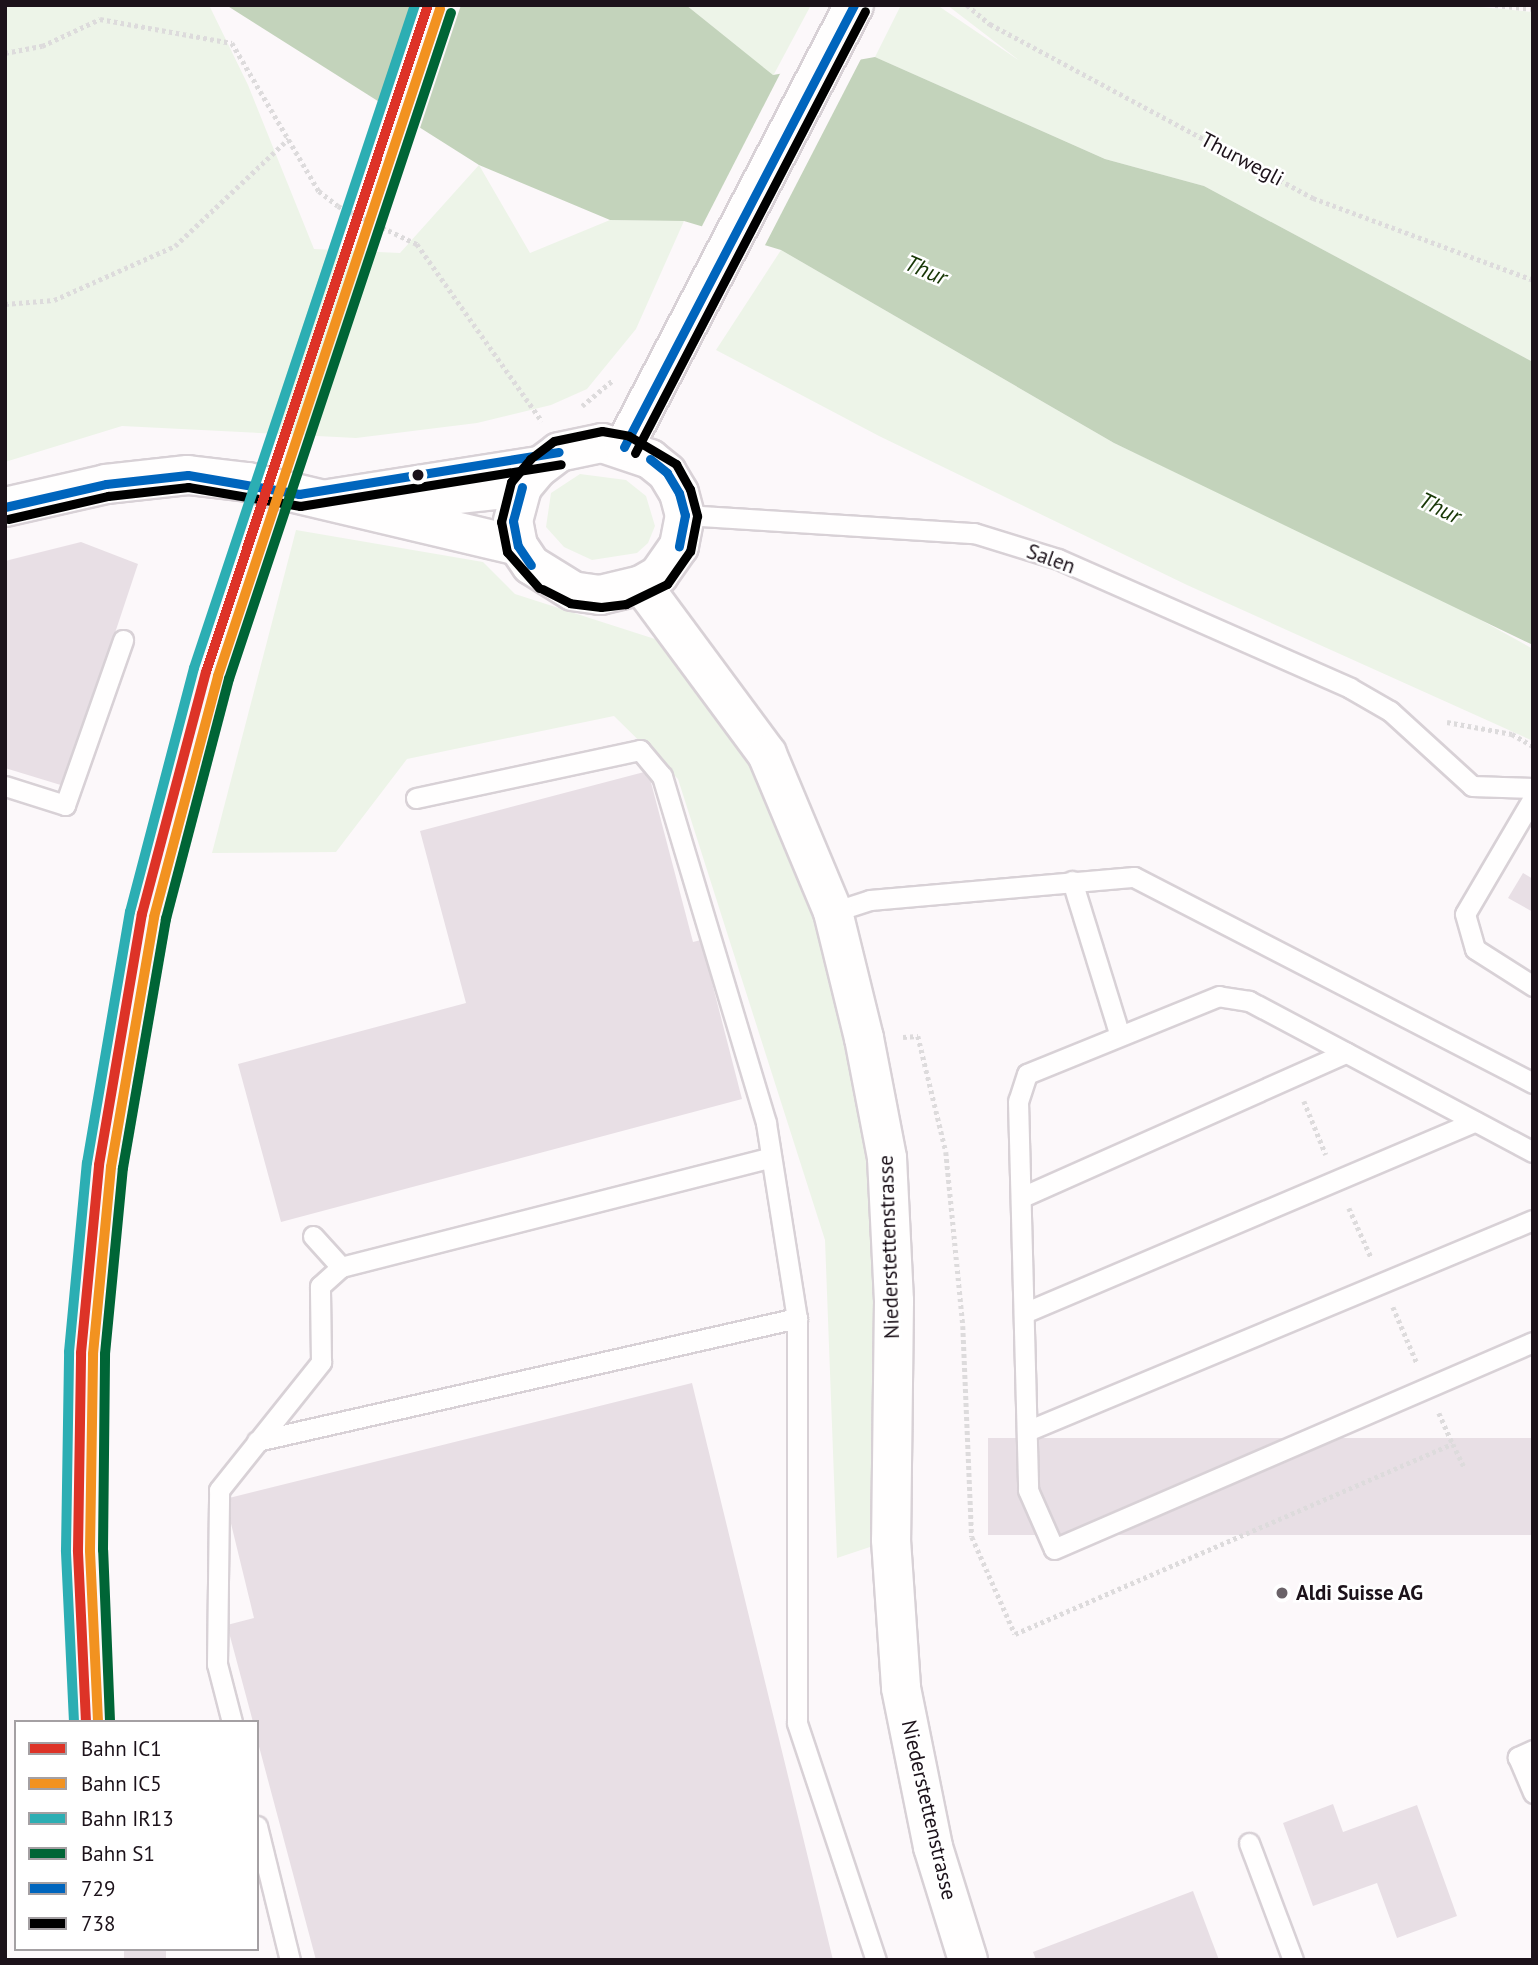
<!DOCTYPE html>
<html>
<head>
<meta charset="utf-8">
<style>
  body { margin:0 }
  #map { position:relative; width:1538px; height:1965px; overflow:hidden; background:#fcf8fa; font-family:"PT Sans",sans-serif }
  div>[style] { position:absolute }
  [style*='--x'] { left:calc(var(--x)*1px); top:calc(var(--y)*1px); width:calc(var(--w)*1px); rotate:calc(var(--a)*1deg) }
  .green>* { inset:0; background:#edf4e8 }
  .water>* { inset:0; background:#c3d3bb }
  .pier>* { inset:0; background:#fcf8fa }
  .building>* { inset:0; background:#e8dfe5; transform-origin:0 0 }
  .path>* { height:4.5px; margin-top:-2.25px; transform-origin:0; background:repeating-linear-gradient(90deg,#dddbdc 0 3.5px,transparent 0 7px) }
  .roads { filter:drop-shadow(2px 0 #d8d1d6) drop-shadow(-2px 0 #d8d1d6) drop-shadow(0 2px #d8d1d6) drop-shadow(0 -2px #d8d1d6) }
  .service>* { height:19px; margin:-9.5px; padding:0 9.5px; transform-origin:9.5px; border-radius:9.5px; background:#fffefe }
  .tertiary>* { height:38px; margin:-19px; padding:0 19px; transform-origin:19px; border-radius:19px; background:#fffefe }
  .secondary>* { height:38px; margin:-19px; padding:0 19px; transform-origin:19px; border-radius:19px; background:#fffefe }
  .bus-1>* { height:9px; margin:-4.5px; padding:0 4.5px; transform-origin:4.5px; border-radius:4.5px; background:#0065bd }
  .bus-2>* { height:9px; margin:-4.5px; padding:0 4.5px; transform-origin:4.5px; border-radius:4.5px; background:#000 }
  .rail-1>* { height:10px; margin:-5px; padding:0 5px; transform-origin:5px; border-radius:5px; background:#dd3327 }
  .rail-2>* { height:10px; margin:-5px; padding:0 5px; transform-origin:5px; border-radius:5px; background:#f29220 }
  .rail-3>* { height:10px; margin:-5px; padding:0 5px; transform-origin:5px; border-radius:5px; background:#2caeb3 }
  .rail-4>* { height:10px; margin:-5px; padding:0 5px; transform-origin:5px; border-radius:5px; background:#006536 }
  .dots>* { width:19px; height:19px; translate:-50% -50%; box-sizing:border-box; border:4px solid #fff; border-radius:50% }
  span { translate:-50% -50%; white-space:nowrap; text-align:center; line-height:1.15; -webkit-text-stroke:5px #fff; paint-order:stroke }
  .street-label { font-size:21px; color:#1c121a }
  .poi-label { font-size:21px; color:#1c121a; font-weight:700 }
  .left { translate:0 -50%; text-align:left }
  .water-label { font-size:23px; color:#173705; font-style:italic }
  .frame { position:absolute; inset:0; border:7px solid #1c121a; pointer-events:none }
  .legend { position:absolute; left:14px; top:1720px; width:245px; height:231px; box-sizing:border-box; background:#fff; border:2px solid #a4a0a3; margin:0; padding:9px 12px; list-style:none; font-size:21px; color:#1c121a }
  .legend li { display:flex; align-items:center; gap:14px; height:35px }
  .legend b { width:35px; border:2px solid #a4a0a3 }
</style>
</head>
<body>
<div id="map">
  <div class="green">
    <div style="clip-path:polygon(5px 5px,209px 5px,248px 85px,314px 249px,400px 253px,479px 165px,530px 253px,610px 220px,684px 221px,636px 329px,587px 389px,551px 405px,477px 423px,356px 438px,122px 426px,5px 462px)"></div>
    <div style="clip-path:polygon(686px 5px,811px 5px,773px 76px)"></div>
    <div style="clip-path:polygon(901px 5px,937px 5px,1020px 61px,947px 5px,1459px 5px,1533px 12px,1533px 362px,1204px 186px,1105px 159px,875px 57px)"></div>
    <div style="clip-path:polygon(781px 250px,1114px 443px,1441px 598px,1533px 649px,1533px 741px,1187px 585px,879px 436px,716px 350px)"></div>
    <div style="clip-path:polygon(580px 474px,626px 480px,646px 496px,655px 526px,648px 543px,637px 553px,592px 560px,564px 547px,546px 527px,551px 493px)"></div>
    <div style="clip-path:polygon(296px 530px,483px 562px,515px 594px,686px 649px,767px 754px,864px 1038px,891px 1540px,837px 1558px,825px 1240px,678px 779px,614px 716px,407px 759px,336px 852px,212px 853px)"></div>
  </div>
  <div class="water">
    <div style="clip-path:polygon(226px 5px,686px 5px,773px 75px,875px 57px,1105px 159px,1204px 186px,1533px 362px,1533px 645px,1114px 443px,781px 250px,684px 221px,610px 220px,479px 165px)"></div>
  </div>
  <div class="pier">
    <div style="clip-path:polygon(415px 5px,461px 5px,419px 131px,380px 107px)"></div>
    <div style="clip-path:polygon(863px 55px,763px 249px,700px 230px,782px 70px)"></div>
  </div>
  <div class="building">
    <div style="clip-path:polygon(81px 542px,138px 564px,64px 786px,5px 768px,5px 561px)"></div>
    <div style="clip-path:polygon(648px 771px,693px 942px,701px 940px,742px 1099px,281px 1222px,238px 1064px,466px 1003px,420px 831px)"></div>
    <div style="clip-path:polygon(1523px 873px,1533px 879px,1533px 912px,1508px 898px)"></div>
    <div style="clip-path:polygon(692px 1383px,833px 1960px,316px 1960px,257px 1739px,257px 1722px,253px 1722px,227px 1625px,254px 1618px,225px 1499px)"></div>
    <div style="left:1533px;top:1438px;width:97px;height:545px;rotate:90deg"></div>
    <div style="clip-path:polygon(1333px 1804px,1343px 1832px,1417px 1805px,1457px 1916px,1397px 1938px,1377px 1883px,1313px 1906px,1283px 1823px)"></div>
    <div style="clip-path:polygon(1193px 1891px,1219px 1960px,1036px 1960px,1033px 1952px)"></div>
    <div style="left:124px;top:1949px;width:42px;height:11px"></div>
  </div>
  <div class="path">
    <div style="--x:967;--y:5;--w:30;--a:40"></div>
    <div style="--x:990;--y:24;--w:367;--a:28.3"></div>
    <div style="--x:1313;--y:198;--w:235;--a:20.4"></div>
    <div style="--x:1495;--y:5;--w:38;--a:6"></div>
    <div style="--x:5;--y:53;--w:38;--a:-11"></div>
    <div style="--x:42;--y:46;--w:64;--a:-25"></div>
    <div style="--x:100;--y:19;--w:134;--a:10.3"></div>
    <div style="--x:232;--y:43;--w:172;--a:59.6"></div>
    <div style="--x:319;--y:191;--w:24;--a:38"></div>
    <div style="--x:338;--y:206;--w:88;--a:25.7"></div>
    <div style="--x:417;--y:244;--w:217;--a:54.8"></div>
    <div style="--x:5;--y:304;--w:49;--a:-4.7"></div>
    <div style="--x:54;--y:300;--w:133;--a:-24.1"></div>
    <div style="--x:175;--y:246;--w:156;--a:-43.4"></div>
    <div style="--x:582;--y:406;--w:40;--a:-40"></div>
    <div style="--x:1447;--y:722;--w:66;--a:10.5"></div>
    <div style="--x:1512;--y:734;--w:24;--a:30"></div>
    <div style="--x:903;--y:1037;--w:15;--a:-4"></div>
    <div style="--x:918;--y:1036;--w:119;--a:76.4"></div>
    <div style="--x:946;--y:1152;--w:175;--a:84.4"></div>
    <div style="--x:963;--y:1326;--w:211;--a:87.6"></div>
    <div style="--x:972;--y:1537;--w:106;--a:66.1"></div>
    <div style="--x:1015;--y:1634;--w:477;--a:-23.5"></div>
    <div style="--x:1453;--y:1444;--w:25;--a:64"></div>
    <div style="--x:1304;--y:1101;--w:58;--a:67.8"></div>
    <div style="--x:1349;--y:1208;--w:54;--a:65.8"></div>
    <div style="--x:1393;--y:1307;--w:61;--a:66.8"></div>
    <div style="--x:1439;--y:1413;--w:34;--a:66"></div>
    <div style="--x:145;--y:1959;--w:1;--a:90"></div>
  </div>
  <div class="roads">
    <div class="service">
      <div style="--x:322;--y:490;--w:225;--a:-9"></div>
      <div style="--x:685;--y:515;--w:290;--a:3.6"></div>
      <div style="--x:974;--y:533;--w:88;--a:17.2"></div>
      <div style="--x:1058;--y:559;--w:319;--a:23.8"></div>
      <div style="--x:1350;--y:688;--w:46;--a:29.9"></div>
      <div style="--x:1390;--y:711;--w:111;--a:42.4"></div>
      <div style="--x:1472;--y:786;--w:61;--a:1.9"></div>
      <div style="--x:5;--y:786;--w:63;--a:17.6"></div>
      <div style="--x:65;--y:805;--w:175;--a:-70.6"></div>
      <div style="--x:416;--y:798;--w:229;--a:-12.1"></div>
      <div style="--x:640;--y:750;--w:34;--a:50"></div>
      <div style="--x:662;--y:776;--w:362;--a:73.3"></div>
      <div style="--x:766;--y:1123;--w:197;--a:81"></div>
      <div style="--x:797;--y:1318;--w:405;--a:90"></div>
      <div style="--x:797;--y:1723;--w:250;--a:71.6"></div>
      <div style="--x:1533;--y:798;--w:134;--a:120.4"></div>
      <div style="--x:1465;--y:914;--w:36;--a:74"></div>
      <div style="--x:1475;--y:949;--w:69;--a:32.5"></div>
      <div style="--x:1072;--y:881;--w:159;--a:72.8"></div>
      <div style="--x:833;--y:912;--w:39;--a:-18"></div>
      <div style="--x:870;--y:900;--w:265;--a:-5"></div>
      <div style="--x:1134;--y:877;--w:449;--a:27.3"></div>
      <div style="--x:1533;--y:1152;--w:322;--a:-152"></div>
      <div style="--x:1249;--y:1001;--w:30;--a:-171"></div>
      <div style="--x:1219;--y:996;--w:207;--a:157.9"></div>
      <div style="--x:1027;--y:1074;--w:28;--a:108"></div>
      <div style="--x:1018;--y:1101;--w:389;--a:88.5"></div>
      <div style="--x:1028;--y:1490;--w:64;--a:66.2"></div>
      <div style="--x:1054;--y:1549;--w:522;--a:-23.37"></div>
      <div style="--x:1022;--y:1197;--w:355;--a:-24"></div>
      <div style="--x:313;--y:1236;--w:42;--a:47.9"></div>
      <div style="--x:341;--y:1267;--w:443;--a:-14.3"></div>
      <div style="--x:1024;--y:1313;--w:490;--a:-23"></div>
      <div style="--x:1027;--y:1431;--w:548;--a:-22.64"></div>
      <div style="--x:257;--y:1441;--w:554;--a:-12.83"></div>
      <div style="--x:232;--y:1722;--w:60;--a:-104.5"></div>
      <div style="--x:217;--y:1664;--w:174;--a:-89.3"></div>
      <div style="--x:219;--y:1490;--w:164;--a:-51.4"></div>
      <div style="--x:321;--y:1362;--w:76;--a:-90.8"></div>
      <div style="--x:320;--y:1286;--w:28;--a:-42"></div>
      <div style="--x:1533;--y:1750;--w:17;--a:155"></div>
      <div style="--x:1518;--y:1757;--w:39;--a:67"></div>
      <div style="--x:257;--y:1826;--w:138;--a:76.2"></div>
      <div style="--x:1249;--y:1843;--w:125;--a:69.4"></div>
    </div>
    <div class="tertiary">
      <div style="--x:642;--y:585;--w:210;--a:53.5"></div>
      <div style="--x:767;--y:754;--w:171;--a:67.3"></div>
      <div style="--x:833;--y:912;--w:130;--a:76.2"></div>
      <div style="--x:864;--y:1038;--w:122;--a:79.1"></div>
      <div style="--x:887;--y:1158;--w:143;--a:87.2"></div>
      <div style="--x:894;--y:1301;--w:239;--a:90.7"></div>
      <div style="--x:891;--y:1540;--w:148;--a:86.1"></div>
      <div style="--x:901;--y:1688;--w:162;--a:78.6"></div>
      <div style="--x:933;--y:1847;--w:118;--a:72.8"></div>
    </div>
    <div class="secondary">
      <div style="--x:602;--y:443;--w:51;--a:18.4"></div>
      <div style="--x:650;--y:459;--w:22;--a:39"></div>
      <div style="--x:667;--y:473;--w:23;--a:59"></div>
      <div style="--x:679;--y:493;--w:23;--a:75"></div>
      <div style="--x:685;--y:515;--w:32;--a:101"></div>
      <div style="--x:679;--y:546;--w:35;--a:125"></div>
      <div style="--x:659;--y:575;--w:20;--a:150"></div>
      <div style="--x:642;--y:585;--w:43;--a:166.6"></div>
      <div style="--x:600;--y:595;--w:27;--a:-172"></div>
      <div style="--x:573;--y:591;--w:49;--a:-148.2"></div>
      <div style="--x:531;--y:565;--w:23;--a:-124"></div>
      <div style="--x:518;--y:546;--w:25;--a:-101"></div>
      <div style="--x:513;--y:521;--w:35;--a:-75"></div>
      <div style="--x:522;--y:487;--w:25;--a:-50"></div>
      <div style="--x:538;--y:468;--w:26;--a:-37"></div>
      <div style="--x:559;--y:452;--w:44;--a:-11.8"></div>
      <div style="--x:624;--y:447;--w:498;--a:-62.5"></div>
      <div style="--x:385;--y:502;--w:138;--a:-6.2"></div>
      <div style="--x:5;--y:507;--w:104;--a:-12.8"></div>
      <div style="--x:106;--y:484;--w:82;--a:-6.3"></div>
      <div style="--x:188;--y:475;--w:60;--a:6.7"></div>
      <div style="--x:248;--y:482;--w:277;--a:13.3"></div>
    </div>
  </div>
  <div class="bus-1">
    <div style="--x:624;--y:447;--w:498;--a:-62.5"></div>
    <div style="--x:650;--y:459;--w:22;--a:39"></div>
    <div style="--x:667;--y:473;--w:23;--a:59"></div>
    <div style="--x:679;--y:493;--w:23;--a:75"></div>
    <div style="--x:685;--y:515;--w:32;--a:101"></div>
    <div style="--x:522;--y:487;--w:35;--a:105"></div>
    <div style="--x:513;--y:521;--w:25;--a:79"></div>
    <div style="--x:518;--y:546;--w:23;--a:56"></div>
    <div style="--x:5;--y:507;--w:104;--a:-12.8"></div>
    <div style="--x:106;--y:484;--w:82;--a:-6.3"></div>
    <div style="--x:188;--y:475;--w:113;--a:9.7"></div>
    <div style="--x:299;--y:494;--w:263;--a:-9.2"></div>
  </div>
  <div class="bus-2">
    <div style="--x:635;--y:453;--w:498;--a:-62.5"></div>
    <div style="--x:8;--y:519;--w:103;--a:-13"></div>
    <div style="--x:108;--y:496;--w:81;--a:-6.4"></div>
    <div style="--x:188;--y:487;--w:114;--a:9.6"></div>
    <div style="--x:300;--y:506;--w:264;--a:-9.1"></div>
    <div style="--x:539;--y:588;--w:48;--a:-131.6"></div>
    <div style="--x:507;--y:552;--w:31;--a:-101"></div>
    <div style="--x:501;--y:522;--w:41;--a:-76"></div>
    <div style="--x:511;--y:482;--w:30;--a:-50"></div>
    <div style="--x:530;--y:459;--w:30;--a:-37"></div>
    <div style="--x:554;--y:441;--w:49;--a:-11.8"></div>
    <div style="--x:602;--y:431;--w:27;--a:10"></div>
    <div style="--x:629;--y:436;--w:55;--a:30.8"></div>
    <div style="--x:676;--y:464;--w:29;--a:61"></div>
    <div style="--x:690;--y:489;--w:28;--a:75"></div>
    <div style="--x:697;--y:516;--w:36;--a:101"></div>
    <div style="--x:690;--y:551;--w:40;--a:124.9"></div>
    <div style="--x:667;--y:584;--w:46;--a:154"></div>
    <div style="--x:626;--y:604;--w:25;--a:173"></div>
    <div style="--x:601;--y:607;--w:31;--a:-173"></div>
    <div style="--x:570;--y:603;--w:31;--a:-153"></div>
  </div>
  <div class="rail-1">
    <div style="--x:86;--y:1722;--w:172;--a:-92.7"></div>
    <div style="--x:78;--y:1550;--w:197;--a:-89.1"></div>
    <div style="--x:81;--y:1353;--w:189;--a:-84.5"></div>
    <div style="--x:99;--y:1165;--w:255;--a:-80.3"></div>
    <div style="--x:142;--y:914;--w:250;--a:-75.2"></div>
    <div style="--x:206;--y:672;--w:703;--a:-71.59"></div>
  </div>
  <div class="rail-2">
    <div style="--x:98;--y:1721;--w:171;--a:-92.7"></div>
    <div style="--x:90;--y:1550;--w:196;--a:-89.1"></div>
    <div style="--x:93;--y:1354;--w:188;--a:-84.5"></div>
    <div style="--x:111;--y:1167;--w:254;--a:-80.2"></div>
    <div style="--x:154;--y:917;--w:249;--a:-75.1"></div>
    <div style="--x:218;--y:676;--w:703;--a:-71.59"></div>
  </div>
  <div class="rail-3">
    <div style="--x:74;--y:1722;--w:172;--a:-92.7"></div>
    <div style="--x:66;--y:1550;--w:198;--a:-89.1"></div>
    <div style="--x:69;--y:1352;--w:190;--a:-84.6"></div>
    <div style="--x:87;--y:1163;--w:255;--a:-80.3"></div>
    <div style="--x:130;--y:912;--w:252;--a:-75.3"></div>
    <div style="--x:194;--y:668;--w:699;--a:-71.57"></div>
  </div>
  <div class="rail-4">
    <div style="--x:110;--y:1721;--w:171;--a:-92.3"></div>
    <div style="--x:103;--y:1550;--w:196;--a:-89.4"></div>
    <div style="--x:105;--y:1354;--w:187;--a:-84.5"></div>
    <div style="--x:123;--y:1168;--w:253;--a:-80.2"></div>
    <div style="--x:166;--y:919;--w:248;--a:-75.3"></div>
    <div style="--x:229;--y:679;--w:702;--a:-71.57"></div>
  </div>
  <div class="dots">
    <div style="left:418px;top:475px;background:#1c121a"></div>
    <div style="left:1282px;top:1593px;background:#6a6268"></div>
  </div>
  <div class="street-label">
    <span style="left:1242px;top:159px;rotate:28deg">Thurwegli</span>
    <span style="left:1051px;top:559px;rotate:20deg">Salen</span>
    <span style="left:889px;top:1247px;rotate:-92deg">Niederstettenstrasse</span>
    <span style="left:929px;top:1810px;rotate:77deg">Niederstettenstrasse</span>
  </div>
  <div class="poi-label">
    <span class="left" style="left:1296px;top:1593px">Aldi Suisse AG</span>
  </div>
  <div class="water-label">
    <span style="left:926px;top:270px;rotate:23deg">Thur</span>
    <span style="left:1440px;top:508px;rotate:26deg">Thur</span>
  </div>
  <div class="frame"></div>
  <ul class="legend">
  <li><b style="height:9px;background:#dd3327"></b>Bahn IC1</li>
  <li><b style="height:9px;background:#f29220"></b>Bahn IC5</li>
  <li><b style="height:9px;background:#2caeb3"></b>Bahn IR13</li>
  <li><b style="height:9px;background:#006536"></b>Bahn S1</li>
  <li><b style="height:9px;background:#0065bd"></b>729</li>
  <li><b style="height:9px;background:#000"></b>738</li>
  </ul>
</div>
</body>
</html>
